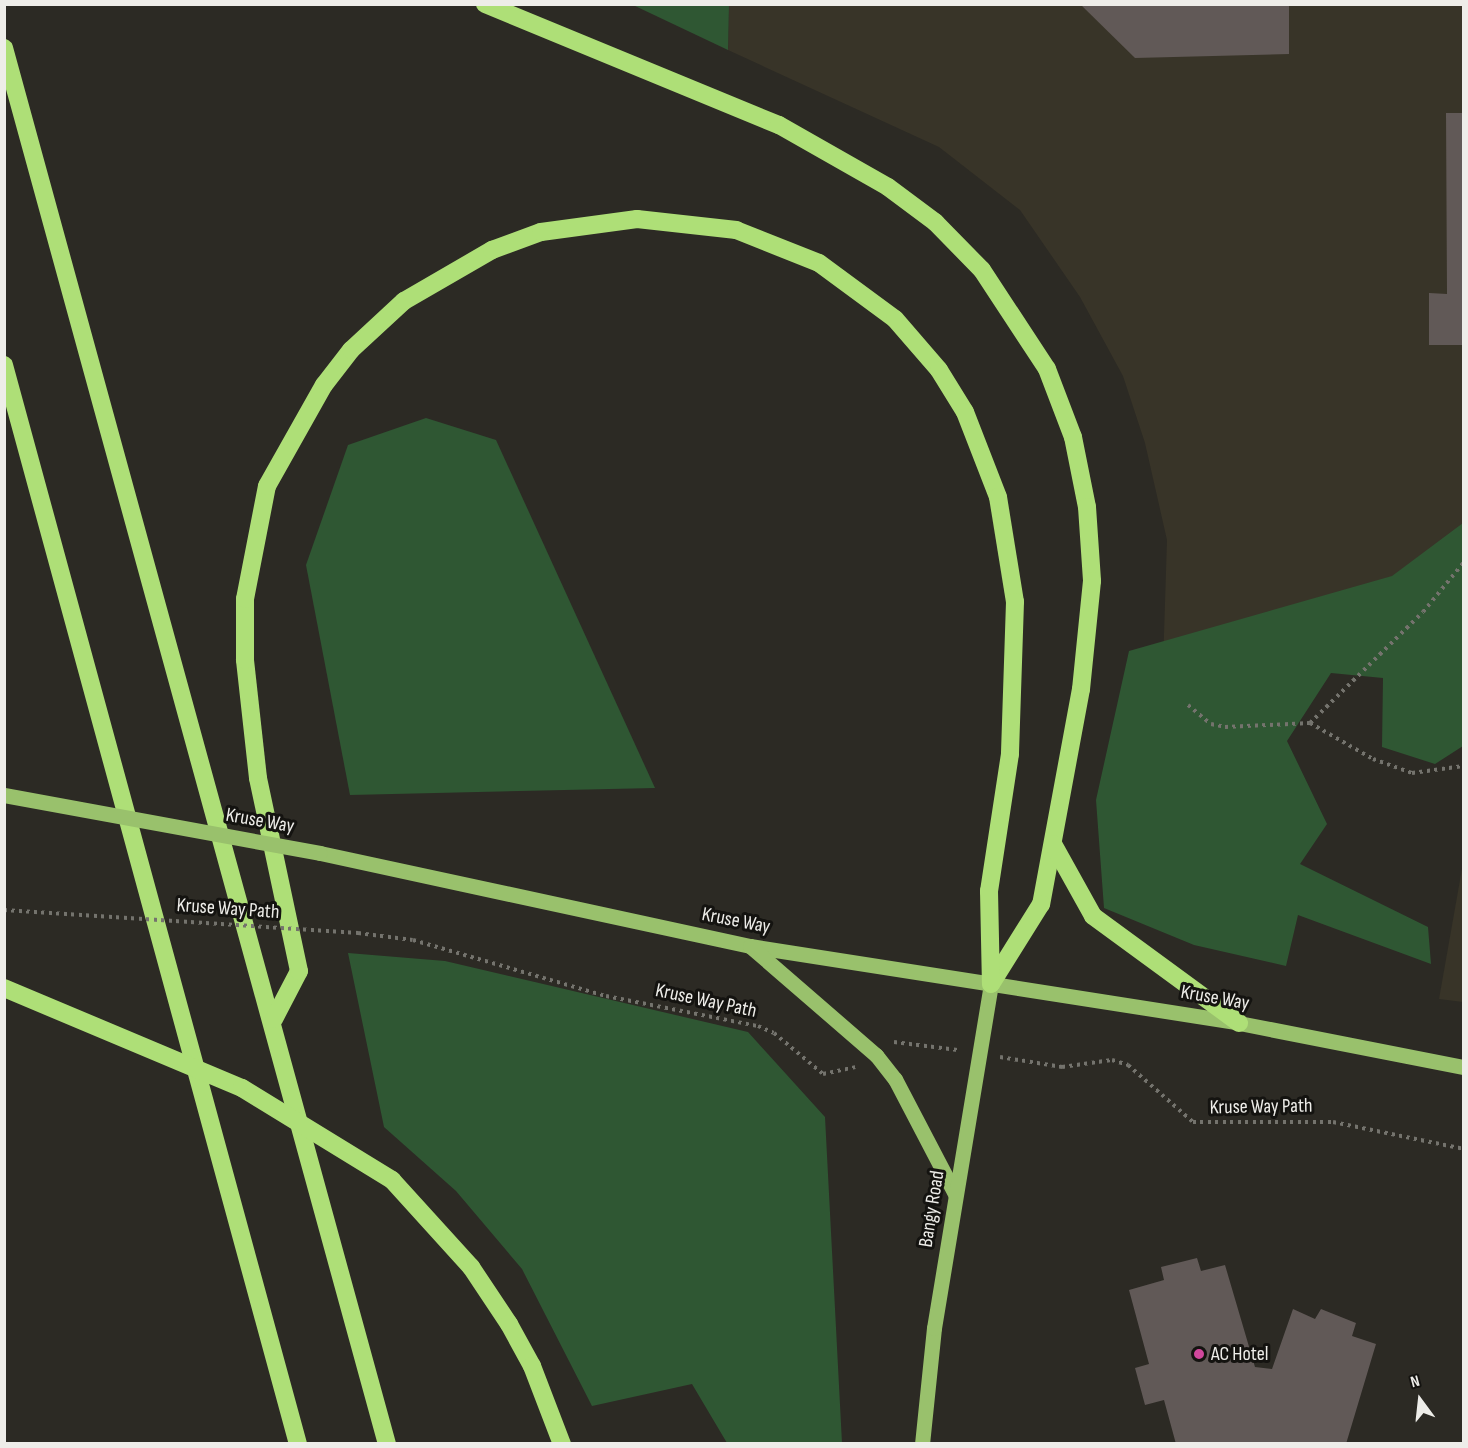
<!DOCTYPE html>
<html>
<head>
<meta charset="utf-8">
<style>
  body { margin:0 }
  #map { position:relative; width:1468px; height:1448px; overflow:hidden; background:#2c2a24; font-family:"Sofia Sans Condensed",sans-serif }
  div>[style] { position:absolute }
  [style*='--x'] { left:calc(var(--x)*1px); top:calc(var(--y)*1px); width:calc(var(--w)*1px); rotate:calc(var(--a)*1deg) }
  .built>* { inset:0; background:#383428 }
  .green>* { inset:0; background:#2f5733 }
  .building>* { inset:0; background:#615957 }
  .path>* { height:4px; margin-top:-2px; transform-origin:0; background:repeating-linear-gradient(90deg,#74736d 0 3px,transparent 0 7.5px) }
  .major>* { height:15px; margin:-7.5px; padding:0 7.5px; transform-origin:7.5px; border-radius:7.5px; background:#99c16c }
  .highway>* { height:18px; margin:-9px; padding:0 9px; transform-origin:9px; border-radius:9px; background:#aedf77 }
  .path-bridge>* { height:4px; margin-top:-2px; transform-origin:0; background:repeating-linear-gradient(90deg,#74736d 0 3px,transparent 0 7.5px) }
  .major-bridge>* { height:15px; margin:-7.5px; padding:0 7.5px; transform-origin:7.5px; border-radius:7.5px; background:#99c16c }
  .highway-bridge>* { height:18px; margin:-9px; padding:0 9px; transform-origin:9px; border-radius:9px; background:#aedf77 }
  .dots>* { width:16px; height:16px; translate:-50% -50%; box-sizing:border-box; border:3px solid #141310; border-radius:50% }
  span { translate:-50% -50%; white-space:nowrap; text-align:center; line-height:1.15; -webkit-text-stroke:6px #141310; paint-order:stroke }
  .street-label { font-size:20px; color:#eeede9 }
  .poi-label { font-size:20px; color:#eeede9 }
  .left { translate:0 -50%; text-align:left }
  .frame { position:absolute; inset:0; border:6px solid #eeede9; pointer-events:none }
  .north { position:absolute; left:1390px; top:1370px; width:60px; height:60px; -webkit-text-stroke:4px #141310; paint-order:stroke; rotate:345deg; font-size:16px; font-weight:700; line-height:24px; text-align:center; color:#eeede9 }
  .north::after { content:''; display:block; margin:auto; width:21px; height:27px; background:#eeede9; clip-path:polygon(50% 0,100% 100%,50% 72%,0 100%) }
</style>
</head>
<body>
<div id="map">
  <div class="built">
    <div style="clip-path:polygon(729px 5px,1463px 5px,1463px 534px,1317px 663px,1162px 697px,1167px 540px,1145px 443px,1123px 376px,1080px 297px,1020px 210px,939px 147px,728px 50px)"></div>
    <div style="clip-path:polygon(1463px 863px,1464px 1002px,1463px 1002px,1439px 999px)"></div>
  </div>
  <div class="green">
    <div style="clip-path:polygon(633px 5px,729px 5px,728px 50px)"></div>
    <div style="clip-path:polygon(426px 418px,496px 440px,655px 788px,350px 795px,306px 565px,348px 445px)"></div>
    <div style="clip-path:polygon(1463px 523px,1463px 746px,1435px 764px,1382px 747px,1383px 678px,1331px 673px,1287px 741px,1327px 824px,1300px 864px,1428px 927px,1431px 964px,1298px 915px,1286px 966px,1194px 945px,1104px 908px,1096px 800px,1129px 651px,1392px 576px)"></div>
    <div style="clip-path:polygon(348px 953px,445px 961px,748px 1032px,825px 1117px,842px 1443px,727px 1443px,692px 1384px,592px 1406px,522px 1269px,456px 1191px,384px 1127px)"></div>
  </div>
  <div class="building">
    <div style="clip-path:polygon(1080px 4px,1289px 4px,1289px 54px,1135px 58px)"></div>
    <div style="clip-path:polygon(1446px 113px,1464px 113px,1464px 345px,1429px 345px,1429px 293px,1447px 294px)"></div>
    <div style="clip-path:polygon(1197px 1258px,1201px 1271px,1225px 1265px,1255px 1367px,1272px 1369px,1293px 1309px,1315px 1319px,1321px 1309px,1356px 1323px,1352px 1336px,1376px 1344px,1346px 1444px,1176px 1444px,1164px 1400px,1145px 1405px,1135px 1368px,1149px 1364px,1129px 1290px,1164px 1280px,1161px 1267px)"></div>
  </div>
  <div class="path">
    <div style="--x:1188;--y:705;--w:30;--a:40"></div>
    <div style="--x:1211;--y:724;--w:14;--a:12"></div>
    <div style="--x:1225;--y:727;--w:85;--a:-2.7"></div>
    <div style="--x:1310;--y:723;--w:158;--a:-44.5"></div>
    <div style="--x:1423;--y:612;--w:65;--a:-50.6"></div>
    <div style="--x:1310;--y:723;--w:73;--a:29.7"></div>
    <div style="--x:1373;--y:759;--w:41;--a:19.7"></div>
    <div style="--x:1412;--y:773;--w:52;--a:-7.7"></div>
    <div style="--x:358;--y:933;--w:55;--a:7.3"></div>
    <div style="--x:413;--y:940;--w:201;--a:16.2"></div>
    <div style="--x:606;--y:996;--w:155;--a:11.2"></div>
    <div style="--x:758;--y:1026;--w:17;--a:24"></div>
    <div style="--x:774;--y:1033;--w:64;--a:39.9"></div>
    <div style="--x:823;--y:1074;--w:33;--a:-12"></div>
    <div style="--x:894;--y:1042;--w:64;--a:7.2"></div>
    <div style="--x:1000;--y:1057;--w:63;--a:9.2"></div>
    <div style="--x:1062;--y:1067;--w:50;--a:-8"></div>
    <div style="--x:1112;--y:1060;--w:17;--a:17"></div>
    <div style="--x:1128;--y:1065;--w:86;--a:41.2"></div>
    <div style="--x:1193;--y:1122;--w:140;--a:0"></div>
    <div style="--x:1333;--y:1122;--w:134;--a:11.6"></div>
  </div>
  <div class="major">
    <div style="--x:320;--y:853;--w:440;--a:12.2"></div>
    <div style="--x:750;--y:946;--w:495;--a:8.9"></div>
    <div style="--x:1239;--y:1023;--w:229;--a:11.1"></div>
    <div style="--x:750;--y:946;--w:167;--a:40.9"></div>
    <div style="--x:876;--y:1055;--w:31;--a:52"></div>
    <div style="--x:895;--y:1079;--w:130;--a:62.4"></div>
    <div style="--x:922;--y:1444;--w:117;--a:-84.1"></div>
    <div style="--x:934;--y:1328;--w:349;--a:-80.6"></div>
  </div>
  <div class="highway">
    <div style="--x:485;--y:4;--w:318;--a:22.4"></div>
    <div style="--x:779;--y:125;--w:125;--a:29.6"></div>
    <div style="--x:888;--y:187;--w:59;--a:36.7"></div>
    <div style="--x:935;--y:222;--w:67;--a:45.6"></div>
    <div style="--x:982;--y:270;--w:118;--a:56.7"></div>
    <div style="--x:1047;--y:369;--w:73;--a:69.1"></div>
    <div style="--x:1073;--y:437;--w:71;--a:78.7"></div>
    <div style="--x:1087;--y:507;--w:74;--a:86.1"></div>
    <div style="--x:1092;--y:581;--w:109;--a:95.8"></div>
    <div style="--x:1081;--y:689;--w:219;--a:100.5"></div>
    <div style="--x:1041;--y:904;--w:94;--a:122"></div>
    <div style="--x:4;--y:48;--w:1448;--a:74.66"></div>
    <div style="--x:4;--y:365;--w:1118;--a:74.76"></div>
    <div style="--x:1053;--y:844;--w:82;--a:60.9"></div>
    <div style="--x:1093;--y:916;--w:181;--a:36.2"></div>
    <div style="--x:274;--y:1019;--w:54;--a:-62.5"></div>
    <div style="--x:299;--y:971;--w:197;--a:-102"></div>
    <div style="--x:258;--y:778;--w:119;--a:-96.3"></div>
    <div style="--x:245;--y:660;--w:61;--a:-90"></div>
    <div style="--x:245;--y:599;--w:115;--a:-79"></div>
    <div style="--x:267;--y:486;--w:116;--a:-60.6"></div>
    <div style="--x:324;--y:385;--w:44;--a:-52.4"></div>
    <div style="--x:351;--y:350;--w:72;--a:-42.8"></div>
    <div style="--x:404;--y:301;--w:102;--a:-30.1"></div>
    <div style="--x:492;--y:250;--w:52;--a:-20.2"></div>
    <div style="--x:541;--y:232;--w:97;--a:-7.7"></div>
    <div style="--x:637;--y:219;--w:100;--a:6.3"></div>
    <div style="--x:736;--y:230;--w:89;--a:21.7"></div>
    <div style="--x:819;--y:263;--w:94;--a:36.4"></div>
    <div style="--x:895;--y:319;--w:67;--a:49.2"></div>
    <div style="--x:939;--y:370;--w:49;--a:58.2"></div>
    <div style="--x:965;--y:412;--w:91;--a:68.8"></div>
    <div style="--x:998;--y:497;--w:106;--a:80.8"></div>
    <div style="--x:1015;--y:602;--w:152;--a:91.9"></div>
    <div style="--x:1010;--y:754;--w:139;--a:98.7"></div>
    <div style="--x:989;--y:891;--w:93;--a:88.8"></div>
  </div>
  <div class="path-bridge">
    <div style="--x:4;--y:910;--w:355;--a:3.7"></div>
  </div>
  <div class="major-bridge">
    <div style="--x:4;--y:795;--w:321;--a:10.4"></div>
  </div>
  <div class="highway-bridge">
    <div style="--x:4;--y:988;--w:258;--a:22.8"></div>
    <div style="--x:242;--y:1088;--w:176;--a:31.5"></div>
    <div style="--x:392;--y:1180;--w:118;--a:47.8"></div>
    <div style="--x:471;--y:1267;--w:69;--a:56.3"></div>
    <div style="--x:509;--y:1324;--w:48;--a:61.3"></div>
    <div style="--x:532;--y:1366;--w:84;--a:69"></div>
  </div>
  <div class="dots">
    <div style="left:1199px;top:1354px;background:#d1479c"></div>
  </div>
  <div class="street-label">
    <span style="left:260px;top:821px;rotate:10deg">Kruse Way</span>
    <span style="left:228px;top:909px;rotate:4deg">Kruse Way Path</span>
    <span style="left:736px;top:921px;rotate:11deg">Kruse Way</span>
    <span style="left:1215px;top:998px;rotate:10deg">Kruse Way</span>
    <span style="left:706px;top:1001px;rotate:12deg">Kruse Way Path</span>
    <span style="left:1261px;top:1107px;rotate:-1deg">Kruse Way Path</span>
    <span style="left:932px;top:1209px;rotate:-81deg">Bangy Road</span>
  </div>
  <div class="poi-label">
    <span class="left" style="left:1211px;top:1354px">AC Hotel</span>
  </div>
  <div class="frame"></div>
  <div class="north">N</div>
</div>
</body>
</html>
